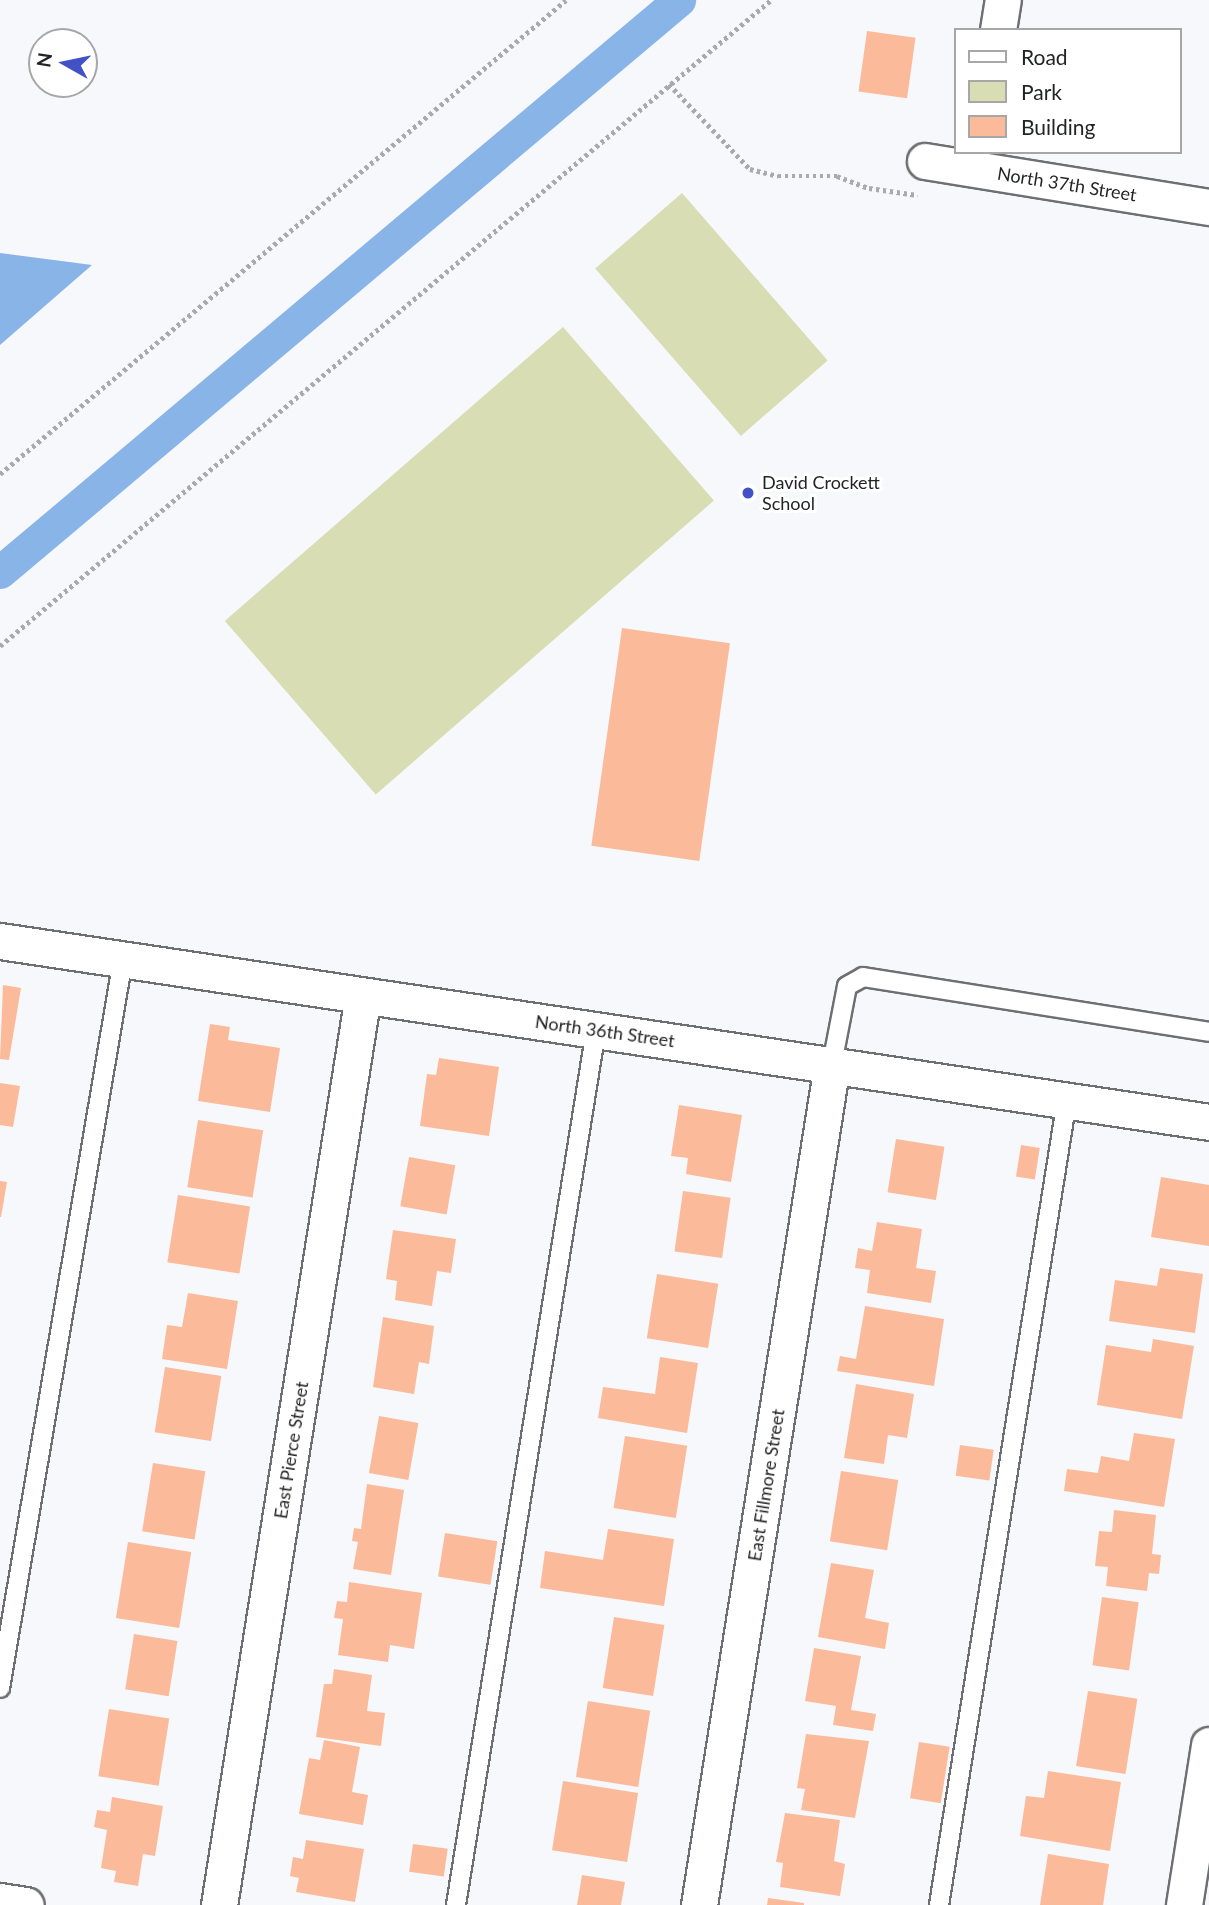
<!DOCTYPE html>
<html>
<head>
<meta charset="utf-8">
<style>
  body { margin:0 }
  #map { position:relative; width:1209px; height:1905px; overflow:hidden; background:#f6f8fc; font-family:Lato,sans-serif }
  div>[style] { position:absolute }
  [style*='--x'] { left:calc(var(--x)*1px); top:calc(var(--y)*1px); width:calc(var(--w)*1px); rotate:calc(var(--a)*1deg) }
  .green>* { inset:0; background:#d8ddb3; transform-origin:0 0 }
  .water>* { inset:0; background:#88b4e7 }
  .canal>* { height:33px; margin:-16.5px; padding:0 16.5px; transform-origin:16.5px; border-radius:16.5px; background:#88b4e7 }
  .building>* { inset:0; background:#fbba9a; transform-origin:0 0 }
  .path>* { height:4.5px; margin-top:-2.25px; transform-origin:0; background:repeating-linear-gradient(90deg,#a9aaad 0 3.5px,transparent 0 7px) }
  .roads { filter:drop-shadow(2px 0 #6e6f73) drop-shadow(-2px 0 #6e6f73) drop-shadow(0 2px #6e6f73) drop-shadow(0 -2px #6e6f73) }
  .service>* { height:18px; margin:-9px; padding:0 9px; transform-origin:9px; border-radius:9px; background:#fff }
  .minor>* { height:35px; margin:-17.5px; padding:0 17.5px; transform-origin:17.5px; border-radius:17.5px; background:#fff }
  .dots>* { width:19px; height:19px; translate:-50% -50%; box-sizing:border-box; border:4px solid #fff; border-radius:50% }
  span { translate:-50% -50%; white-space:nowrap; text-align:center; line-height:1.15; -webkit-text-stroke:6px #fff; paint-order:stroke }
  .street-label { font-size:18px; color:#232425 }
  .poi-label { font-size:18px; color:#232425 }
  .left { translate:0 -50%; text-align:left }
  .legend { position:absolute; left:954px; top:28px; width:228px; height:126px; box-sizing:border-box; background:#fff; border:2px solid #a7a7a8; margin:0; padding:9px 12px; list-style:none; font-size:21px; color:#232425 }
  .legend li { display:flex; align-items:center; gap:14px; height:35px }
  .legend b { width:35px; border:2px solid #a7a7a8 }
  .north { position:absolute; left:28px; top:28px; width:70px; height:70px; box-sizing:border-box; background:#fff; border:2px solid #a7a7a8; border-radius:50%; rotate:279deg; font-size:19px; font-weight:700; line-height:28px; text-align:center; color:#232425 }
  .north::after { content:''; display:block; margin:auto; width:24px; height:32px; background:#4252c6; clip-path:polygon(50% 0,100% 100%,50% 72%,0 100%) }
</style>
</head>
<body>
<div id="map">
  <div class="green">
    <div style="left:682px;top:193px;width:222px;height:115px;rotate:49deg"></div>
    <div style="left:563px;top:327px;width:230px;height:448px;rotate:49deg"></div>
  </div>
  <div class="water">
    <div style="clip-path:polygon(0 253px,92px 265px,0 345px)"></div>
  </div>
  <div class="canal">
    <div style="--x:0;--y:572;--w:888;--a:-40.11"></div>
  </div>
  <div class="building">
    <div style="left:867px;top:31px;width:49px;height:61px;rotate:8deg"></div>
    <div style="left:622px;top:628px;width:109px;height:220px;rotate:8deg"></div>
    <div style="clip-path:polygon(3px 985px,21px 988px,9px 1060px,0 1059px)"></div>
    <div style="clip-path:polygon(210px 1024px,230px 1027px,228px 1040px,280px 1048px,270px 1112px,198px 1101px)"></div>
    <div style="clip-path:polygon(439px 1058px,499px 1067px,489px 1136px,420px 1126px,427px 1074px,436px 1075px)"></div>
    <div style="clip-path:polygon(0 1083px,20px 1086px,13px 1127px,0 1125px)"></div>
    <div style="clip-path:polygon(679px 1105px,742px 1115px,731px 1182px,686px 1174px,688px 1158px,671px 1156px)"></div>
    <div style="left:198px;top:1120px;width:66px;height:68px;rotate:9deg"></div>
    <div style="left:896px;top:1139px;width:49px;height:54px;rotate:9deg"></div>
    <div style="left:1021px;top:1145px;width:19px;height:32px;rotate:9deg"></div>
    <div style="left:409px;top:1157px;width:47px;height:50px;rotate:10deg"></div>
    <div style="clip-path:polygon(1161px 1177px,1209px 1185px,1209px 1246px,1151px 1237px)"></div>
    <div style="clip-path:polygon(0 1181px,7px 1182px,1px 1217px,0 1217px)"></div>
    <div style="left:683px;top:1191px;width:48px;height:61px;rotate:8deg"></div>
    <div style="left:178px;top:1195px;width:73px;height:68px;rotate:9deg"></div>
    <div style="clip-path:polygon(877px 1222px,922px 1229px,916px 1268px,936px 1271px,931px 1303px,867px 1293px,870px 1270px,855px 1268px,858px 1248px,872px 1251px)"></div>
    <div style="clip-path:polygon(393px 1230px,456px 1239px,451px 1273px,437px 1271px,432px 1306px,395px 1300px,397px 1281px,386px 1279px)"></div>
    <div style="clip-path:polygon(1160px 1268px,1203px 1274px,1195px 1333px,1109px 1321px,1115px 1280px,1157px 1286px)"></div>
    <div style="left:657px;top:1274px;width:62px;height:65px;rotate:9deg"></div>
    <div style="clip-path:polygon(188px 1293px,238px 1301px,227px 1369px,162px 1359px,167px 1325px,182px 1327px)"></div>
    <div style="clip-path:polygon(865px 1306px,944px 1319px,934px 1386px,837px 1371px,840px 1356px,856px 1359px)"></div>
    <div style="clip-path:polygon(383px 1317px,434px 1326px,429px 1364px,419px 1362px,414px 1394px,373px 1387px)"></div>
    <div style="clip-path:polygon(1153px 1339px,1194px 1346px,1182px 1419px,1097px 1405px,1106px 1345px,1151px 1352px)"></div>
    <div style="clip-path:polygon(660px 1357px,698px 1363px,687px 1433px,598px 1418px,603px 1387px,655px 1394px)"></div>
    <div style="left:165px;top:1367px;width:57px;height:66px;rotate:9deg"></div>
    <div style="clip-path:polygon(856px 1384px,914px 1394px,907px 1438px,888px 1435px,884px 1464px,844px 1458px)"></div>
    <div style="left:379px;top:1416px;width:40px;height:58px;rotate:10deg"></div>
    <div style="clip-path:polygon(1134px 1433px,1175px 1439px,1164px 1507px,1064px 1491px,1067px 1469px,1098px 1473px,1101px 1456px,1129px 1461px)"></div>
    <div style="left:625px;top:1436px;width:63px;height:73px;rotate:9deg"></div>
    <div style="left:960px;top:1445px;width:34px;height:31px;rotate:8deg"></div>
    <div style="left:153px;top:1463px;width:53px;height:69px;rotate:9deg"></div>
    <div style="left:841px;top:1471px;width:58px;height:71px;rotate:9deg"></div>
    <div style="clip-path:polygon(367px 1484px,404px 1490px,391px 1575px,353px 1569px,358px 1542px,352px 1541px,354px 1528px,361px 1529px)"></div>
    <div style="clip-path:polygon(1114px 1510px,1156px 1515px,1152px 1554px,1161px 1555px,1159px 1574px,1149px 1573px,1147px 1591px,1106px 1586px,1108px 1567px,1095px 1566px,1099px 1531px,1112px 1532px)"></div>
    <div style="clip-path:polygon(608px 1529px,674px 1539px,664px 1606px,540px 1588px,545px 1551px,603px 1560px)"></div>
    <div style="left:445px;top:1533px;width:53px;height:44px;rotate:9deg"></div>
    <div style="left:128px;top:1542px;width:64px;height:77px;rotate:9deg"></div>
    <div style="clip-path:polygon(831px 1563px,874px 1570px,865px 1618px,889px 1623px,885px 1649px,818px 1637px)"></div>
    <div style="clip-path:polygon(349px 1582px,422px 1593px,414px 1649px,390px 1645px,388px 1662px,338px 1655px,343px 1619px,334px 1618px,337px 1601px,347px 1602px)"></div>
    <div style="left:1102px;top:1597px;width:37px;height:69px;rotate:8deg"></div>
    <div style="left:614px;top:1617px;width:51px;height:72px;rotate:9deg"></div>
    <div style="left:134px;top:1634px;width:44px;height:56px;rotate:9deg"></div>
    <div style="clip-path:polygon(814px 1648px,861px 1656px,851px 1710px,876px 1714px,873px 1731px,833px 1725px,836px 1706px,805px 1701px)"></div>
    <div style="clip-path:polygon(334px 1669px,372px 1675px,367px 1711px,385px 1713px,381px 1746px,316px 1737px,324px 1684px,332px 1684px)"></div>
    <div style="left:1088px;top:1691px;width:50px;height:76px;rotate:9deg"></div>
    <div style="left:588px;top:1701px;width:63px;height:77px;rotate:9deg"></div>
    <div style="left:109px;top:1709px;width:61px;height:68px;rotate:9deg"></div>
    <div style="clip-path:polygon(806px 1734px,869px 1741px,855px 1818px,801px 1810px,805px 1789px,797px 1788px)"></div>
    <div style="clip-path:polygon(324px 1740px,360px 1747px,352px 1792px,368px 1795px,363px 1825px,299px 1814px,309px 1758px,320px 1760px)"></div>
    <div style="left:919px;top:1742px;width:31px;height:57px;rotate:9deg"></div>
    <div style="clip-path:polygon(1048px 1771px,1121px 1782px,1110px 1851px,1020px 1836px,1026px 1796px,1044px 1798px)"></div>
    <div style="left:563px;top:1781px;width:76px;height:70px;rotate:9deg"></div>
    <div style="clip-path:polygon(112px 1797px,163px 1806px,155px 1856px,143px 1854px,138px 1886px,114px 1882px,116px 1871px,101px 1868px,107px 1830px,94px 1827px,97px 1810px,110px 1812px)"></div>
    <div style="clip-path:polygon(785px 1813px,840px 1820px,834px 1861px,845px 1864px,840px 1896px,780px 1887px,783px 1863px,776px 1862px)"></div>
    <div style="clip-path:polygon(306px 1840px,364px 1849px,355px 1902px,296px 1892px,299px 1878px,290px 1876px,293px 1857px,303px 1859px)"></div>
    <div style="left:413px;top:1844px;width:35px;height:28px;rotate:8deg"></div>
    <div style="clip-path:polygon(1048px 1854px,1109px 1864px,1103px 1905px,1040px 1905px)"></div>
    <div style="clip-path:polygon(582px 1875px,625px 1882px,621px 1905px,577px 1905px)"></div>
    <div style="clip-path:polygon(768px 1898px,804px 1903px,804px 1905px,767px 1905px)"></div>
  </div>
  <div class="path">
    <div style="--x:669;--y:84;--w:117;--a:46.4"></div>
    <div style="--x:750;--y:169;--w:29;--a:14"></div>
    <div style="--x:778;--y:176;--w:59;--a:0"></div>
    <div style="--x:837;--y:176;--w:34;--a:21"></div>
    <div style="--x:869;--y:188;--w:49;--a:8.1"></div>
    <div style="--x:0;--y:474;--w:738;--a:-39.94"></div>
    <div style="--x:0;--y:646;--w:1006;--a:-39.96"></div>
  </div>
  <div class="roads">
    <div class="service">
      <div style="--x:832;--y:1064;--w:79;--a:-79.1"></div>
      <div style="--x:847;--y:986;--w:18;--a:-29"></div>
      <div style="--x:863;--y:977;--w:350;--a:9"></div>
      <div style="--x:0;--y:1688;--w:739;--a:-80.42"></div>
      <div style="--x:456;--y:1905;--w:886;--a:-80.91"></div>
      <div style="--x:939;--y:1905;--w:815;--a:-80.97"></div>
    </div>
    <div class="minor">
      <div style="--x:998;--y:30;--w:30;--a:-81"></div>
      <div style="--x:925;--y:161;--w:288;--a:9.2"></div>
      <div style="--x:0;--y:941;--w:1222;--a:8.51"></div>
      <div style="--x:0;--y:1901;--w:26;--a:9"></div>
      <div style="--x:219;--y:1905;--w:921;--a:-81.01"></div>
      <div style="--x:699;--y:1905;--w:851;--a:-81.01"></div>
      <div style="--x:1184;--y:1905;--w:162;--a:-81.1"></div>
    </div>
  </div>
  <div class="dots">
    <div style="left:748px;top:493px;background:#4252c6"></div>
  </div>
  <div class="street-label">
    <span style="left:1067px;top:184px;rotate:9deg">North 37th Street</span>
    <span style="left:605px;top:1031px;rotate:8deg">North 36th Street</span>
    <span style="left:291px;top:1450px;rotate:-81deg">East Pierce Street</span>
    <span style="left:766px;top:1485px;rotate:-81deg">East Fillmore Street</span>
  </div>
  <div class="poi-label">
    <span class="left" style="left:762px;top:493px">David Crockett<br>School</span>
  </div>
  <ul class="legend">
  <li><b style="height:9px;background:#fff"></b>Road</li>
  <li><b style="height:19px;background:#d8ddb3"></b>Park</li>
  <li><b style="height:19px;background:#fbba9a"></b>Building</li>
  </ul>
  <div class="north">N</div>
</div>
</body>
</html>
